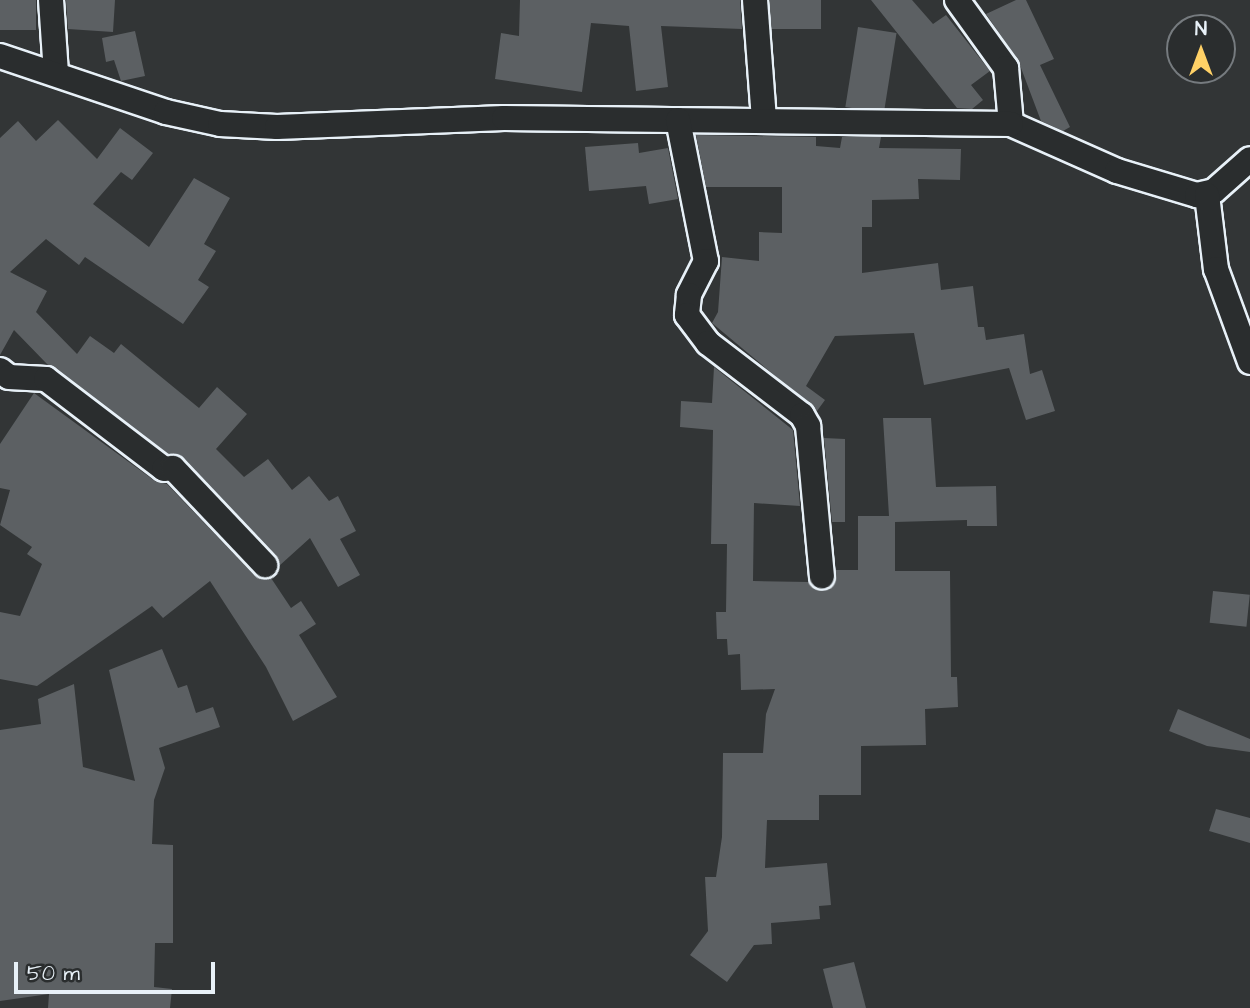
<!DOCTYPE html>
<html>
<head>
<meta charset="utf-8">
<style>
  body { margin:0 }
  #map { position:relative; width:1250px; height:1008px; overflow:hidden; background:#323536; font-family:"Architects Daughter",sans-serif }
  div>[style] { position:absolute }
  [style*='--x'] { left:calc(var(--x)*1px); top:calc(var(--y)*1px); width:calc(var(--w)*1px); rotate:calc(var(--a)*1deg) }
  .building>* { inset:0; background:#5c6063; transform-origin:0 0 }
  .roads { filter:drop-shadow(2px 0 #e8f1f8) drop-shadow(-2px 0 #e8f1f8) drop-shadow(0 2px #e8f1f8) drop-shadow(0 -2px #e8f1f8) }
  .street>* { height:24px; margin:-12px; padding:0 12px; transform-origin:12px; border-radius:12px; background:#2a2d2e }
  span { translate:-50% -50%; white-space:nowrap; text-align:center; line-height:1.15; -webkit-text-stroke:7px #2a2d2e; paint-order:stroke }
  .north { position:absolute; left:1166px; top:14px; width:70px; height:70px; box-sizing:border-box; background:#2a2d2e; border:2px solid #767b7f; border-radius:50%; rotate:0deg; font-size:19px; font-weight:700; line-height:28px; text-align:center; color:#e8f1f8 }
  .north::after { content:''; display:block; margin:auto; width:24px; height:32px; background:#ffd166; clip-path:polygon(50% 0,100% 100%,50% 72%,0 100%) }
  .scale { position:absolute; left:14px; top:962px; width:201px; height:32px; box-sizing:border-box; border:4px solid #e8f1f8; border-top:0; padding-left:9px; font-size:21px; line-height:24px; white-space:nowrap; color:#e8f1f8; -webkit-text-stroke:5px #2a2d2e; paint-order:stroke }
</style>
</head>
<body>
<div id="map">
  <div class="building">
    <div style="left:0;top:0;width:36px;height:30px"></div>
    <div style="clip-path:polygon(66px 0,115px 0,113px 32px,68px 29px)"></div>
    <div style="clip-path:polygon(520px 0,740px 0,742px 29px,661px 26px,668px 87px,636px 91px,629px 26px,591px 23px,582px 92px,495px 79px,501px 33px,519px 36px)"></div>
    <div style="left:770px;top:0;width:51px;height:29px"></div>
    <div style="clip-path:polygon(871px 0,912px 0,933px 24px,946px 15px,990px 71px,971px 85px,983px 100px,972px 109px,957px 108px)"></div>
    <div style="clip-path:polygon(1016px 0,1026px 0,1054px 59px,1040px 65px,1070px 127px,1063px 131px,1041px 121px,1018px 60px,986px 14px)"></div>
    <div style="left:858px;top:27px;width:39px;height:81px;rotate:9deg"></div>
    <div style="clip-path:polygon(135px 31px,145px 76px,121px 81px,114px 60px,106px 62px,102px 38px)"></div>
    <div style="clip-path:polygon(58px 120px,97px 159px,120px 128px,153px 153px,132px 180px,121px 172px,93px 204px,149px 247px,194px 178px,230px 198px,204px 244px,216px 251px,198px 280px,209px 287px,183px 324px,85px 257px,79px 265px,46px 239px,10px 272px,47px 291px,36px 312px,77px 354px,90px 336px,114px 353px,121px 344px,199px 408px,217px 387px,247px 414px,216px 449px,244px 477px,268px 459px,292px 490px,309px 476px,329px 501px,338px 496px,356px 531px,340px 539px,360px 575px,338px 587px,310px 538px,279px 566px,276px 555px,184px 458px,168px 454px,47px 364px,14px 330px,0 355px,0 138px,18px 121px,36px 141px)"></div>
    <div style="clip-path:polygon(696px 135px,816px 137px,816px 146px,840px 148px,842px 137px,881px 137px,879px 148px,961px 149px,960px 180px,918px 179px,919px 199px,872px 200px,872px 227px,862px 227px,862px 273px,938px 263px,941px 290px,973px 286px,978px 327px,984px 327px,986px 340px,1024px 334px,1030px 374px,1042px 370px,1055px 411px,1026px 420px,1009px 368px,924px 385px,914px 333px,835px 336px,806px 386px,825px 400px,817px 411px,712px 323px,718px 312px,722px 257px,759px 261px,759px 232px,782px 233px,782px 187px,706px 187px)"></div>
    <div style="clip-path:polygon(638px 143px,639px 153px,668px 148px,678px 199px,649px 204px,646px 186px,589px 191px,585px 147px)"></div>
    <div style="clip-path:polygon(714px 367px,793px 430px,800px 506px,754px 503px,753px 581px,809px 582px,824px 591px,835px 583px,836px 570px,858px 570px,858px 516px,889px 516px,883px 418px,931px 418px,936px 487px,996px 486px,997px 526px,967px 526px,967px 520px,895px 522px,895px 571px,950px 571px,951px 677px,957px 677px,958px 707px,925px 709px,926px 745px,861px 746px,861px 795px,819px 795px,819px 820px,767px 820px,765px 868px,827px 863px,831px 905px,819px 906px,820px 919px,771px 923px,772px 944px,754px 945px,727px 982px,690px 955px,708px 931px,705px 877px,716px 877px,722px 837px,723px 753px,763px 753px,766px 714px,775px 689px,741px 690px,740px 654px,728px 655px,727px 639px,717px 639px,716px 612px,726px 612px,727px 544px,711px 544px,713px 430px,680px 427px,681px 401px,712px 403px)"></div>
    <div style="clip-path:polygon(34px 393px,155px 481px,167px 484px,254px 575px,271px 578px,291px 608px,301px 601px,316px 624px,299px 635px,337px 697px,293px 721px,266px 667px,210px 581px,163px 618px,152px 606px,37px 686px,0 679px,0 612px,20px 616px,42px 564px,27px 554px,32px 547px,0 525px,10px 490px,0 488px,0 444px)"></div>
    <div style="clip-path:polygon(824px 438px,845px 439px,845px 522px,832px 522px)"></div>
    <div style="left:1213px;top:591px;width:37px;height:32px;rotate:6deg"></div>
    <div style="clip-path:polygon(162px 649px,178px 688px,187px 685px,196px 713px,213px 707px,220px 727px,159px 748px,165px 768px,154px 800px,152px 844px,173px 845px,173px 943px,155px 943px,154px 987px,172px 989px,170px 1008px,48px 1008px,49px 994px,0 1001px,0 730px,41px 724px,38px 699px,74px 684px,83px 767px,135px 781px,109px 670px)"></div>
    <div style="clip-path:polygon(1178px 709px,1250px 739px,1250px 752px,1207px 746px,1169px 731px)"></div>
    <div style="clip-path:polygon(1216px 809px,1250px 818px,1250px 843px,1209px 831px)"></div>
    <div style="clip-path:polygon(854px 962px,866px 1008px,833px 1008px,823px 969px)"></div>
  </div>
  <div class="roads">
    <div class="street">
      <div style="--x:51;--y:0;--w:74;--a:86.1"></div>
      <div style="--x:755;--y:0;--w:121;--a:85.7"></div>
      <div style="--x:957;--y:0;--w:84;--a:54.2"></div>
      <div style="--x:1006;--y:68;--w:56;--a:84.9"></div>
      <div style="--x:1011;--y:124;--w:116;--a:23.9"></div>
      <div style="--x:1117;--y:171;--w:84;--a:16.7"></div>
      <div style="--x:1197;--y:195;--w:17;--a:-13"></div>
      <div style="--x:1214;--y:191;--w:48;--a:-41.6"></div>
      <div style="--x:0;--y:56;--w:175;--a:18.6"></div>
      <div style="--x:166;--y:112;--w:55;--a:12.5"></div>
      <div style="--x:220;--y:124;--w:57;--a:3"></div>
      <div style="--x:277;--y:127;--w:227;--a:-2.3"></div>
      <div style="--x:504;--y:118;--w:507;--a:0.68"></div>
      <div style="--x:678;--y:120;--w:144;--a:78.8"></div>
      <div style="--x:706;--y:261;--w:38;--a:117"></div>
      <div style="--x:689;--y:295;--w:20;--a:96"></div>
      <div style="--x:687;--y:315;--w:35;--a:53"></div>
      <div style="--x:708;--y:343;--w:118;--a:37.5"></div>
      <div style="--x:802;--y:415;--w:13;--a:61"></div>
      <div style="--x:808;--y:426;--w:151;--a:84.7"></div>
      <div style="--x:1207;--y:195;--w:75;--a:83.1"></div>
      <div style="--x:1216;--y:269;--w:99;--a:69.9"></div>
      <div style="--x:0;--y:370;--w:11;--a:38"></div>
      <div style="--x:9;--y:377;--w:37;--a:3"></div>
      <div style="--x:46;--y:379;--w:148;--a:37.3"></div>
      <div style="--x:164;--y:469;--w:9;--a:-6"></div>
      <div style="--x:173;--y:468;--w:134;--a:46.5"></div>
    </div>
  </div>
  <div class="north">N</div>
  <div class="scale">50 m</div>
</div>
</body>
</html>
